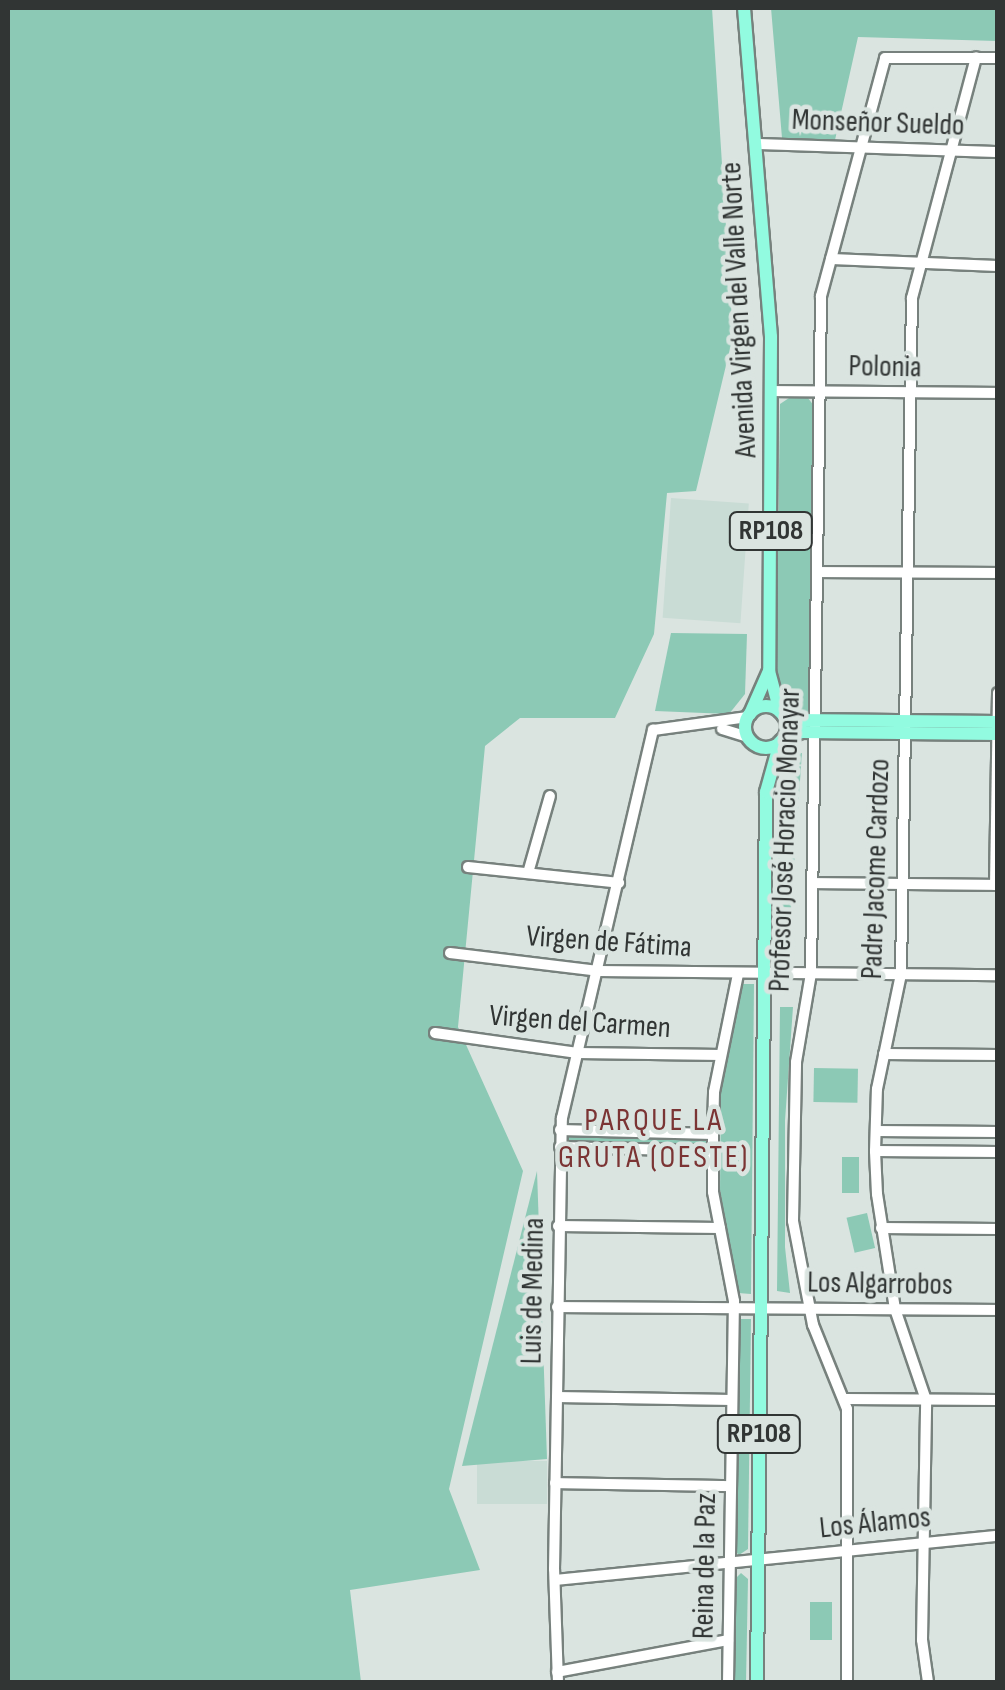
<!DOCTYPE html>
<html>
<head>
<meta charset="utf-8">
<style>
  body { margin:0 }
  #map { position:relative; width:1005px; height:1690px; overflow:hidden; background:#dae4e0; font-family:"Sofia Sans Condensed",sans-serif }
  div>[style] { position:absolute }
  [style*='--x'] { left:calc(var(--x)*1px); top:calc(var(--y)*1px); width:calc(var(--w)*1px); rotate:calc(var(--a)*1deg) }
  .built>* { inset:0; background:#c9dcd5; transform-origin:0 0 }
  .green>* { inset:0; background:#8cc9b5; transform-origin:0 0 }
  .roads { filter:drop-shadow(2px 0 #77817d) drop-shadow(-2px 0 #77817d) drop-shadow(0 2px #77817d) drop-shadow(0 -2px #77817d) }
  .minor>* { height:10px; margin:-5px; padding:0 5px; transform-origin:5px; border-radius:5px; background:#fff }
  .major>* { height:12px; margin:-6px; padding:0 6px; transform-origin:6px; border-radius:6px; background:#92fbe0 }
  .major>.ring { margin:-6px; padding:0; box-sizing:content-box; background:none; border:12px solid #92fbe0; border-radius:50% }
  span { translate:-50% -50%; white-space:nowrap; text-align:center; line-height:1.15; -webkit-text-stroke:9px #dae4e0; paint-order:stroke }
  .shield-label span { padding:2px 8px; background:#dae4e0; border:2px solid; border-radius:8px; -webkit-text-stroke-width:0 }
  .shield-label { font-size:28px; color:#313534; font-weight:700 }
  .street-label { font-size:30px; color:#313534 }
  .neighbourhood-label { font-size:32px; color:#7b3434; letter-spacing:2.5px }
  .frame { position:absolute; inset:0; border:10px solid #313534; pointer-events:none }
</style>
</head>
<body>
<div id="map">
  <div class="built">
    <div style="left:671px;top:498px;width:78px;height:120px;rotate:4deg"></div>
    <div style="left:547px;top:1461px;width:43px;height:70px;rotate:90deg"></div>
  </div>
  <div class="green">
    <div style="clip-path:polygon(8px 8px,712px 8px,733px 336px,696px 491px,667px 493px,654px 634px,615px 718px,520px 718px,485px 746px,458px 1027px,523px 1171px,449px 1489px,480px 1570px,350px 1590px,361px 1682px,8px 1682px)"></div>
    <div style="clip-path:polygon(771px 8px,997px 8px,997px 41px,858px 37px,835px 140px,782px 138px)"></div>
    <div style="clip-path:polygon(789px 398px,808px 398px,814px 406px,810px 709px,805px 715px,788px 709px,776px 684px,780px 404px)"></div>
    <div style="clip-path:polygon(671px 633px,747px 634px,745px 694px,729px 714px,655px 711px)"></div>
    <div style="left:786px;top:752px;width:16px;height:212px;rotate:4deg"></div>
    <div style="clip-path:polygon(743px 984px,754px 984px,751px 1294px,738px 1293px,720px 1190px,721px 1090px)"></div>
    <div style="clip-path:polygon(780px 1007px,793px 1007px,785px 1121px,785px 1247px,790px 1293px,777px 1291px)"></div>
    <div style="left:814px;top:1068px;width:44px;height:34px;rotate:1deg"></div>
    <div style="clip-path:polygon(566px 1136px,706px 1139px,706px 1144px,566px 1142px)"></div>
    <div style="left:842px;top:1157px;width:17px;height:36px"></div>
    <div style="clip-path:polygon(537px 1171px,547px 1459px,462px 1466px)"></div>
    <div style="left:867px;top:1213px;width:36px;height:21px;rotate:77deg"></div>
    <div style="clip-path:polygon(738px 1319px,751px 1319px,748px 1549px,739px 1555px,735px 1551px)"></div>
    <div style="clip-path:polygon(741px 1573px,748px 1579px,746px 1682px,734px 1682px,735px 1579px)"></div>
    <div style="left:810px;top:1602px;width:22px;height:38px"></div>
  </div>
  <div class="roads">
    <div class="minor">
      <div style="--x:756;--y:144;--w:242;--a:1.9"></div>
      <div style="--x:831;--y:259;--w:167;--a:2.4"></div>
      <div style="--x:773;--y:391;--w:225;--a:0.5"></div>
      <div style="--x:817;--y:572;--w:181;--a:0.3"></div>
      <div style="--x:722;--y:729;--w:27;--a:17"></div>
      <div style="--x:468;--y:867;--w:152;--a:6"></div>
      <div style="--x:528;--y:873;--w:80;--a:-74.1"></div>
      <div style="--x:813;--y:883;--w:185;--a:0.6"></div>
      <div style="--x:995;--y:885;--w:192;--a:-89.1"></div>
      <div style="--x:450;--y:953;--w:149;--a:6.9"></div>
      <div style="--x:598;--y:971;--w:400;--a:0.6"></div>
      <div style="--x:435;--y:1033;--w:144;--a:8"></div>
      <div style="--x:578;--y:1053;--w:143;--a:0.8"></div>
      <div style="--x:884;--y:1054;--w:114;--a:0.5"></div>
      <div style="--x:560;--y:1130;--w:153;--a:1.5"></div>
      <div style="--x:876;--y:1131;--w:122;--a:0.5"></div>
      <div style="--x:560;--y:1147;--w:153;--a:1.5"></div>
      <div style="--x:875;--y:1151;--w:123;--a:0.5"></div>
      <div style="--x:558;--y:1226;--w:162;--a:0.7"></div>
      <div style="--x:881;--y:1228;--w:117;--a:0.5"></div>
      <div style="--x:557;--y:1307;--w:441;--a:0.4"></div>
      <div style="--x:557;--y:1397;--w:175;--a:1"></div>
      <div style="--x:845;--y:1399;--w:153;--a:0.4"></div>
      <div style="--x:555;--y:1483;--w:176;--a:1"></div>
      <div style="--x:555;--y:1580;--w:445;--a:-5.7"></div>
      <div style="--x:557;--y:1672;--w:174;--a:-10.6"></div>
      <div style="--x:558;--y:1682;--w:113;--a:-92"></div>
      <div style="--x:554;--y:1569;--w:451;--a:-89"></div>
      <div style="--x:562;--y:1118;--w:399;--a:-76.8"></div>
      <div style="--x:653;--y:730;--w:96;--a:-7.8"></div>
      <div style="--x:728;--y:1682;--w:381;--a:-89.1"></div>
      <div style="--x:734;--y:1301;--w:111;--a:-100.9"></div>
      <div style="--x:713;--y:1192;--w:58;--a:-90"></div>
      <div style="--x:713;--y:1134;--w:42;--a:-88.6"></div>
      <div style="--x:714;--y:1092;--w:120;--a:-78.5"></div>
      <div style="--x:847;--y:1682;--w:273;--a:-90"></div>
      <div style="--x:847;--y:1409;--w:91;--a:-112"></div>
      <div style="--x:813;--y:1325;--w:106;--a:-100.9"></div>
      <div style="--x:793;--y:1221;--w:159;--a:-88.9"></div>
      <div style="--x:796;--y:1062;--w:90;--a:-80.4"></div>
      <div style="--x:811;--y:973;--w:677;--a:-89.15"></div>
      <div style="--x:821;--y:296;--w:246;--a:-74.9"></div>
      <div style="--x:885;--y:58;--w:113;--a:0"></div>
      <div style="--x:928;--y:1682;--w:42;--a:-98.1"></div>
      <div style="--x:922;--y:1640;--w:240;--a:-89"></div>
      <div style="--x:926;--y:1400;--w:96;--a:-108.8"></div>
      <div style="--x:895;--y:1309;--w:116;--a:-98.9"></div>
      <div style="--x:877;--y:1194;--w:43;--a:-92.7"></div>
      <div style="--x:875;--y:1151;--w:62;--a:-88.2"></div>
      <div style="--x:877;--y:1089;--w:117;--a:-78.2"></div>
      <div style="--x:901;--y:974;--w:676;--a:-89.07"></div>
      <div style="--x:912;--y:298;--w:249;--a:-75.1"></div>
    </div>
    <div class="major">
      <div style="--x:744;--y:8;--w:330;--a:85.3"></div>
      <div style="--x:771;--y:337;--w:334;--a:90.3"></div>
      <div style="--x:769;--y:671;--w:42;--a:75"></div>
      <div class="ring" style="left:745px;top:706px;width:30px;height:30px"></div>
      <div style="--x:750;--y:714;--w:45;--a:-66.3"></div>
      <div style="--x:783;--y:715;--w:15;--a:20"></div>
      <div style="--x:797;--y:720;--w:201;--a:0.6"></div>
      <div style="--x:782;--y:740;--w:22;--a:-22"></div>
      <div style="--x:802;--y:732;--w:196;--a:0.6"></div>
      <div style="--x:757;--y:1682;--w:890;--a:-89.42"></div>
      <div style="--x:766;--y:792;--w:52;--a:-74.4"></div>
    </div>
  </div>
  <div class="shield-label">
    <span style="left:771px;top:531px">RP108</span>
    <span style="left:759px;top:1434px">RP108</span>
  </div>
  <div class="street-label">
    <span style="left:878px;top:123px;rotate:2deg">Monseñor Sueldo</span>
    <span style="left:739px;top:310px;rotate:-93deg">Avenida Virgen del Valle Norte</span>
    <span style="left:885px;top:367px;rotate:1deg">Polonia</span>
    <span style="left:785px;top:840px;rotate:-88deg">Profesor José Horacio Monayar</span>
    <span style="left:876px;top:869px;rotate:-88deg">Padre Jacome Cardozo</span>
    <span style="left:609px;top:942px;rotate:4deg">Virgen de Fátima</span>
    <span style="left:580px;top:1022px;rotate:4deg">Virgen del Carmen</span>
    <span style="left:880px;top:1284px;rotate:1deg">Los Algarrobos</span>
    <span style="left:533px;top:1291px;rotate:-89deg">Luis de Medina</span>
    <span style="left:875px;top:1523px;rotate:-6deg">Los Álamos</span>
    <span style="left:705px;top:1566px;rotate:-89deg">Reina de la Paz</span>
  </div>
  <div class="neighbourhood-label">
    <span style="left:654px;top:1140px">PARQUE LA<br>GRUTA (OESTE)</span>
  </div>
  <div class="frame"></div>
</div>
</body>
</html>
